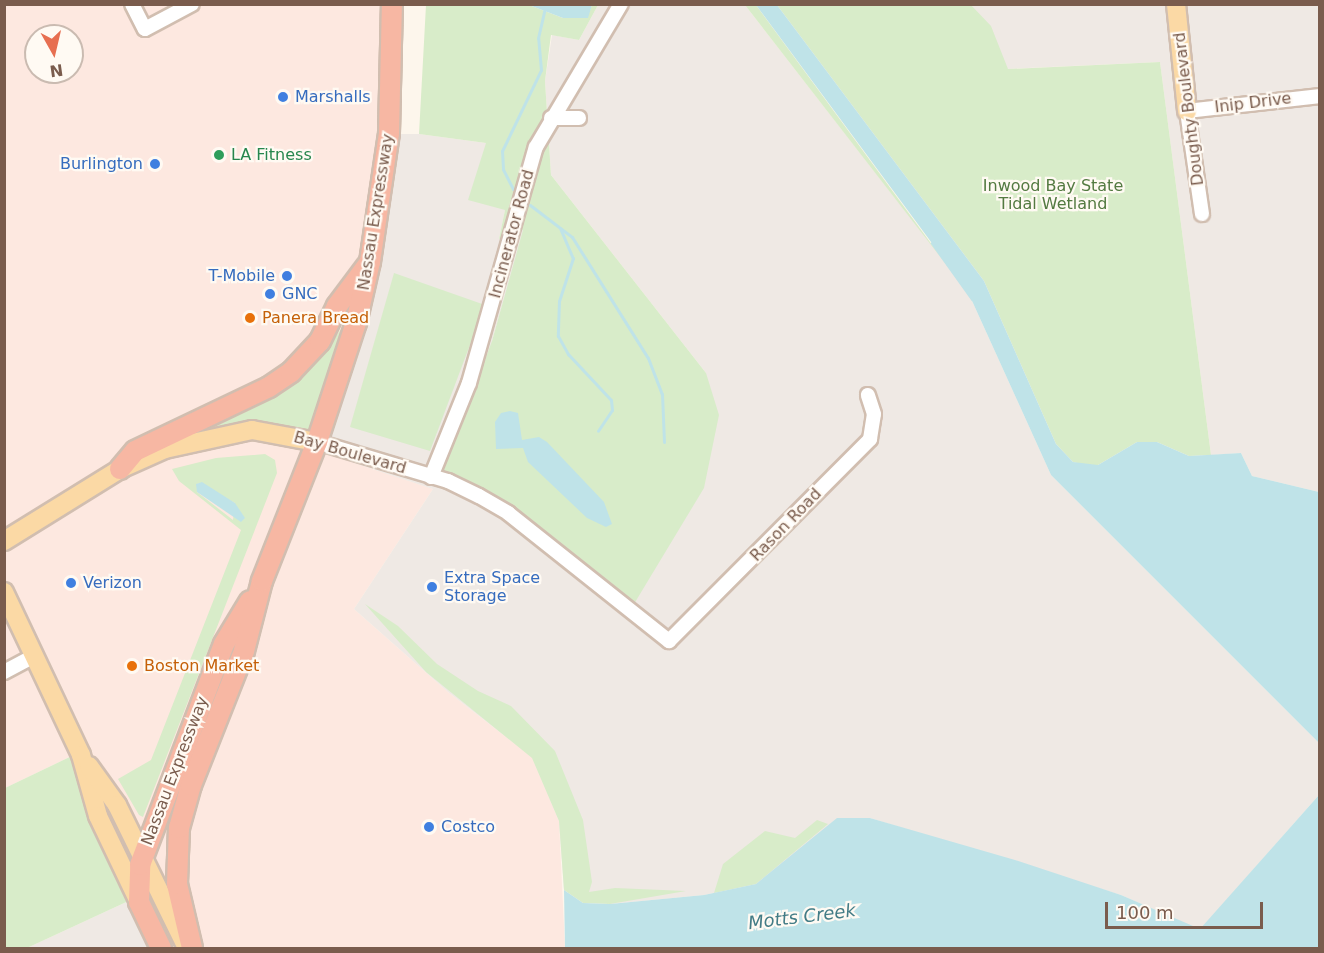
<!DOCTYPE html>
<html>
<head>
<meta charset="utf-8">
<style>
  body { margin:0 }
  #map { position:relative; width:1324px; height:953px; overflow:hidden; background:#fdf6ec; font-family:"DejaVu Sans",sans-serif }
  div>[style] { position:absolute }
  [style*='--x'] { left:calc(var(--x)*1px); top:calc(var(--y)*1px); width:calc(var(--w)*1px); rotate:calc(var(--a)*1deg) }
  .commercial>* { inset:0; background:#fde8e0 }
  .industrial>* { inset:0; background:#efe9e4 }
  .green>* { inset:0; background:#d8ecc9 }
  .water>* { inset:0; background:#bfe3e8 }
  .stream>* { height:3px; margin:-1.5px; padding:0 1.5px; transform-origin:1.5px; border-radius:1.5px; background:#bfe3e8 }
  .roads { filter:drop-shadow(2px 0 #d1beb0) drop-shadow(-2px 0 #d1beb0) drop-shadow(0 2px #d1beb0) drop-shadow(0 -2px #d1beb0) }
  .minor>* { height:14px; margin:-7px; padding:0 7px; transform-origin:7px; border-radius:7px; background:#fff }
  .major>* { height:18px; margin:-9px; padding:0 9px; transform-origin:9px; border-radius:9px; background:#fbd9a5 }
  .highway>* { height:20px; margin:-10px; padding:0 10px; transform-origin:10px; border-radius:10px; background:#f7b7a3 }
  .dots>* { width:16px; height:16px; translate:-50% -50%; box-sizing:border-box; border:3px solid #fffaf3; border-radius:50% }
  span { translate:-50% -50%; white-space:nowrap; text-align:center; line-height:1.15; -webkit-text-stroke:4.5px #fffaf3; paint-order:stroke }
  .shop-label { font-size:16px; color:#366cbe }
  .left { translate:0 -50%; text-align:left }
  .right { translate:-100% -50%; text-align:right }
  .street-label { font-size:16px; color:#7a5c4d }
  .leisure-label { font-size:16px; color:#27864d }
  .park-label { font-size:16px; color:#537a41 }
  .food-label { font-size:16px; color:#c56008 }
  .water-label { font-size:18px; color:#437c86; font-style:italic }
  .frame { position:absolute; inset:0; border:6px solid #7a5c4d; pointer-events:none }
  .north { position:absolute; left:24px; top:24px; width:60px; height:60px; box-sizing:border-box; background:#fffaf3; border:2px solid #cabbb1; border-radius:50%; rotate:172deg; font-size:16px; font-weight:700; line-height:24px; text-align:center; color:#7a5c4d }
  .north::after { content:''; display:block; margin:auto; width:21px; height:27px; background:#e76f51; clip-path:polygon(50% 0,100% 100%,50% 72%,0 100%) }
  .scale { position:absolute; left:1105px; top:902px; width:158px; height:27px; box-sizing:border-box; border:3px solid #7a5c4d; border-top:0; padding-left:8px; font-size:18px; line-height:21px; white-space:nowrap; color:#7a5c4d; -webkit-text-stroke:4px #fffaf3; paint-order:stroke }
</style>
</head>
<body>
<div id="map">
  <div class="commercial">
    <div style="clip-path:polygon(evenodd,5px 5px,391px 5px,388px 134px,358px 304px,328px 348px,236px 424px,260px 424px,320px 433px,313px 449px,433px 489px,354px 609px,448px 692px,532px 757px,559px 821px,565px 948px,160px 948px,78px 753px,5px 788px,5px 5px,36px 36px,72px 36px,72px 72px,36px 72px,36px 36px)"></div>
  </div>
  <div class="industrial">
    <div style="clip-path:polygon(598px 5px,745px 5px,968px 292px,1051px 475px,1319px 743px,1319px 795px,1200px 930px,1121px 895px,870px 818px,756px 884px,704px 895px,610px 904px,564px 890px,559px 821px,532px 757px,448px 692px,354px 609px,433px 489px,312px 449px,358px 304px,388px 134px,419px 134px,486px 143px,505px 210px,499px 239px,524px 229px,492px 341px,548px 538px,634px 603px,706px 373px,551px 175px,545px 81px,552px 35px,579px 40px)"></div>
    <div style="clip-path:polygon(971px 5px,1319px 5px,1319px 492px,1252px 476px,1241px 453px,1211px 455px,1160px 62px,1007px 69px)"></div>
    <div style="clip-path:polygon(135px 898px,160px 948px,27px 948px)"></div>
  </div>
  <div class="green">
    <div style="clip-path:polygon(426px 5px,529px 5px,563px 18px,587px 18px,592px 5px,598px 5px,579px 40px,551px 35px,545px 81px,551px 175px,706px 373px,719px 415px,704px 488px,634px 604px,548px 538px,441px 477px,492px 341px,523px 230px,499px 239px,505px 210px,468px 200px,486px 143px,419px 134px)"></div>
    <div style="clip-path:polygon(745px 5px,756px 5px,952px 272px)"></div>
    <div style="clip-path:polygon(777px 5px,971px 5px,991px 26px,1008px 69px,1160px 62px,1211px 455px,1189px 456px,1157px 442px,1137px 442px,1098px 465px,1085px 465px,1073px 462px,1056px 444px,984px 281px)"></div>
    <div style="clip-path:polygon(394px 273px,485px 305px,430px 451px,350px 427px)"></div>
    <div style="clip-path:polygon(358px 304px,320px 433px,260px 424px,176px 432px,307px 367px,328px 348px)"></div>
    <div style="clip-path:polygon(evenodd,265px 454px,275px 460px,277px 473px,143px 817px,139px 815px,118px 779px,151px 760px,241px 530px,179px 481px,172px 469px,216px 458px,265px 454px,198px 483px,235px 503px,233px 520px,197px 492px,198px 483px)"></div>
    <div style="clip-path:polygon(365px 604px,398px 626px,437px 664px,478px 691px,511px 706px,555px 751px,583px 820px,592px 882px,589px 892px,615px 888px,686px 891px,610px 904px,583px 903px,564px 890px,559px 821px,532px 758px,426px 672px)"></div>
    <div style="clip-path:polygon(78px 753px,135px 898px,27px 948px,5px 948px,5px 788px)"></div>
    <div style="clip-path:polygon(817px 820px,828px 824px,756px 884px,714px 893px,723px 864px,765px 831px,795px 838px)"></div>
  </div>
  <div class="water">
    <div style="clip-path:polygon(529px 5px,571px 6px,592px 5px,588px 18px,563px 18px)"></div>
    <div style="clip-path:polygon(756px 5px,777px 5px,984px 281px,1056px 444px,1073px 462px,1098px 465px,1137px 442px,1157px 442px,1189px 456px,1241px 453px,1252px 476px,1319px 492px,1319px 743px,1051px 475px,968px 292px)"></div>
    <div style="clip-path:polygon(510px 411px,518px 413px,522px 440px,539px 437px,547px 442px,604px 502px,612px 524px,606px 527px,587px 518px,528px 462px,523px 448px,496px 449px,495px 422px,501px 413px)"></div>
    <div style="clip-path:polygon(202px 482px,235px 503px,245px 518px,241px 522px,197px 492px,196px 484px)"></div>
    <div style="clip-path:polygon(1319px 795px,1319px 948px,565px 948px,564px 890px,583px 903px,610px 904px,704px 895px,756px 884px,837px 818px,870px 818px,1015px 860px,1121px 895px,1200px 929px)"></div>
  </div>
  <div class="stream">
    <div style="--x:513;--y:189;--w:22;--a:-117"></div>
    <div style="--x:503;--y:169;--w:18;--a:-93"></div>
    <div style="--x:502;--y:151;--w:90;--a:-64.3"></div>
    <div style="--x:541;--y:70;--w:32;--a:-95"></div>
    <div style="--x:538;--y:38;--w:35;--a:-77"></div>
    <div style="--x:530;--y:205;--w:53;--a:37.3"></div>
    <div style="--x:572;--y:237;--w:143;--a:57.9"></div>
    <div style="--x:648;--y:358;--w:39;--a:69"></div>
    <div style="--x:662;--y:394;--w:48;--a:87.6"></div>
    <div style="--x:560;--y:228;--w:33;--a:67"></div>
    <div style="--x:573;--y:258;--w:45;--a:108"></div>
    <div style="--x:559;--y:301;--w:35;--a:92"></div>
    <div style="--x:558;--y:336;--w:21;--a:61"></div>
    <div style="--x:568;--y:354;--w:63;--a:46.9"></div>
    <div style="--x:611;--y:400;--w:10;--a:84"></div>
    <div style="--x:612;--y:410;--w:25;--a:124"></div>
    <div style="--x:932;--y:243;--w:69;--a:54.5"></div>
  </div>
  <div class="roads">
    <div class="minor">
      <div style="--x:132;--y:4;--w:28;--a:63"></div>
      <div style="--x:145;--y:29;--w:53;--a:-28"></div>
      <div style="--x:551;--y:118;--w:28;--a:0"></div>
      <div style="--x:1202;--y:214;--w:104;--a:-98.3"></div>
      <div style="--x:1187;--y:111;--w:134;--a:-6.4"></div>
      <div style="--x:317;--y:442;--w:137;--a:16.6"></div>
      <div style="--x:448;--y:481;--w:34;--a:26"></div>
      <div style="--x:479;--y:496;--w:34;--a:30"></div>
      <div style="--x:508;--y:513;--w:206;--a:38.5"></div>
      <div style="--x:669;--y:641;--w:285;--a:-45.1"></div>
      <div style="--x:870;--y:439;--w:25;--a:-81"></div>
      <div style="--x:874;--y:414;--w:20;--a:-108"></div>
      <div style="--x:431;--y:477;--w:101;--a:-68"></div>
      <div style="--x:469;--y:383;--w:245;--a:-74.2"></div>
      <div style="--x:536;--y:147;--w:166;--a:-59.3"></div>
      <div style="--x:4;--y:672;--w:34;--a:-28"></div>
    </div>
    <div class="major">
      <div style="--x:1176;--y:4;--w:108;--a:84.1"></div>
      <div style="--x:4;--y:541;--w:137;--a:-31.8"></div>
      <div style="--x:120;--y:469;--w:49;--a:-24"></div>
      <div style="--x:165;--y:449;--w:89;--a:-12.3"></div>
      <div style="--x:252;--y:430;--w:66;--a:10.5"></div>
      <div style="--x:4;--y:592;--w:180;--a:64.7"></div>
      <div style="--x:81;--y:755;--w:63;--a:74.4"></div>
      <div style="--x:98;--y:816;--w:95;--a:64.5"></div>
      <div style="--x:89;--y:766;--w:48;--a:54.3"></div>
      <div style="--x:117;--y:805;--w:159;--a:63.9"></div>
    </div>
    <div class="highway">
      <div style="--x:120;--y:469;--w:23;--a:-50"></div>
      <div style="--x:135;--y:451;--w:148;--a:-25.5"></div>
      <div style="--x:269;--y:387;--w:27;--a:-34"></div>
      <div style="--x:291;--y:372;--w:42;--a:-46.9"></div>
      <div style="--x:320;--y:341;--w:39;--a:-64"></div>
      <div style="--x:337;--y:306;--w:50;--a:-53.1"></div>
      <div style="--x:161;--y:948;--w:51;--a:-115.6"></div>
      <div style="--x:139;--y:902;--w:37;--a:-88"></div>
      <div style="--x:140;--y:865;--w:236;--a:-69.2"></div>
      <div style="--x:224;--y:644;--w:50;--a:-58.8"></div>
      <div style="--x:192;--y:948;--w:66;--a:-103.2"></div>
      <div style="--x:177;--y:884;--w:56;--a:-88"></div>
      <div style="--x:179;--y:828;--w:45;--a:-74.4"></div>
      <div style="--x:191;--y:785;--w:144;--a:-68.4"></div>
      <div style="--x:244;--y:651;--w:72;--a:-75.6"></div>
      <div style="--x:262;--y:581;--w:149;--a:-68.4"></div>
      <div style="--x:317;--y:442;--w:125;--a:-71.9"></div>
      <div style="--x:356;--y:323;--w:63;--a:-77.1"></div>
      <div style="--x:370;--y:262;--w:130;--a:-81.6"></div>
      <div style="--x:389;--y:133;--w:129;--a:-88.7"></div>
    </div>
  </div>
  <div class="dots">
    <div style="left:283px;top:97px;background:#3f7fe0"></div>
    <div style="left:219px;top:155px;background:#2e9e5b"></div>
    <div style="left:155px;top:164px;background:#3f7fe0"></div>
    <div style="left:287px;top:276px;background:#3f7fe0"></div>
    <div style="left:270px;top:294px;background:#3f7fe0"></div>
    <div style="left:250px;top:318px;background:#e8710a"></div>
    <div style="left:71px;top:583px;background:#3f7fe0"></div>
    <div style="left:432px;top:587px;background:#3f7fe0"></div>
    <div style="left:132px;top:666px;background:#e8710a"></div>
    <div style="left:429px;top:827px;background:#3f7fe0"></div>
  </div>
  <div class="shop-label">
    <span class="left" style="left:295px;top:97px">Marshalls</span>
    <span class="right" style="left:143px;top:164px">Burlington</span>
    <span class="right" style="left:275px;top:276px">T-Mobile</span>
    <span class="left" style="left:282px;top:294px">GNC</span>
    <span class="left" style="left:444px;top:587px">Extra Space<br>Storage</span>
    <span class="left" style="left:83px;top:583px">Verizon</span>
    <span class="left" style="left:441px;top:827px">Costco</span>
  </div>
  <div class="street-label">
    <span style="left:1253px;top:103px;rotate:-7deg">Inip Drive</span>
    <span style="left:1189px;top:109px;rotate:-97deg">Doughty Boulevard</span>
    <span style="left:376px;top:212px;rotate:-81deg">Nassau Expressway</span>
    <span style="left:512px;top:234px;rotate:-75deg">Incinerator Road</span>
    <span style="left:350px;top:453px;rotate:16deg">Bay Boulevard</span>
    <span style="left:786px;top:525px;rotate:-46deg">Rason Road</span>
    <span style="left:175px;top:771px;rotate:-69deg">Nassau Expressway</span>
  </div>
  <div class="leisure-label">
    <span class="left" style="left:231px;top:155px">LA Fitness</span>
  </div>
  <div class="park-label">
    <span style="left:1053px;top:195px">Inwood Bay State<br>Tidal Wetland</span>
  </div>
  <div class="food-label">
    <span class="left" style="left:262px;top:318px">Panera Bread</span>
    <span class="left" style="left:144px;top:666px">Boston Market</span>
  </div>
  <div class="water-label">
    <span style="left:802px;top:917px;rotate:-7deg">Motts Creek</span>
  </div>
  <div class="frame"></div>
  <div class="north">N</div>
  <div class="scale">100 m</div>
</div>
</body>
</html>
